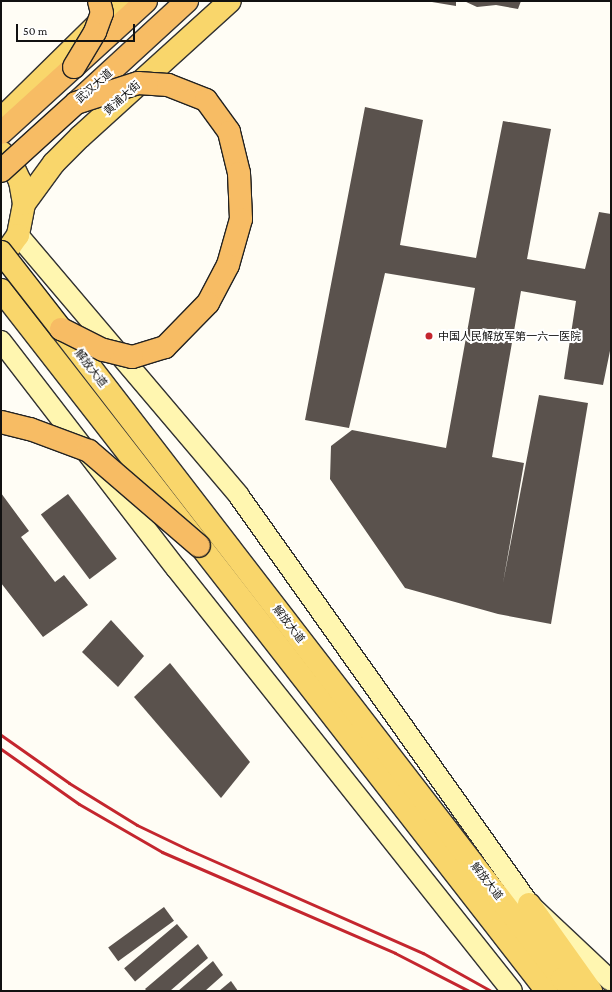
<!DOCTYPE html>
<html>
<head>
<meta charset="utf-8">
<style>
  body { margin:0 }
  #map { position:relative; width:612px; height:992px; overflow:hidden; background:#fffdf5; font-family:"Crimson Pro","Noto Sans SC",serif }
  div>[style] { position:absolute }
  [style*='--x'] { left:calc(var(--x)*1px); top:calc(var(--y)*1px); width:calc(var(--w)*1px); rotate:calc(var(--a)*1deg) }
  .building>* { inset:0; background:#5a524d; transform-origin:0 0 }
  .roads { filter:drop-shadow(1px 0 #333) drop-shadow(-1px 0 #333) drop-shadow(0 1px #333) drop-shadow(0 -1px #333) }
  .secondary>* { height:20px; margin:-10px; padding:0 10px; transform-origin:10px; border-radius:10px; background:#fff6b0 }
  .primary>* { height:22px; margin:-11px; padding:0 11px; transform-origin:11px; border-radius:11px; background:#f9d66b }
  .trunk>* { height:22px; margin:-11px; padding:0 11px; transform-origin:11px; border-radius:11px; background:#f7bc64 }
  .rail>* { height:3px; margin:-1.5px; padding:0 1.5px; transform-origin:1.5px; border-radius:1.5px; background:#c4262e }
  .bridges { filter:drop-shadow(1px 0 #222) drop-shadow(-1px 0 #222) drop-shadow(0 1px #222) drop-shadow(0 -1px #222) }
  .primary-bridge>* { height:22px; margin:-11px; padding:0 11px; transform-origin:11px; border-radius:11px; background:#f9d66b }
  .trunk-bridge>* { height:22px; margin:-11px; padding:0 11px; transform-origin:11px; border-radius:11px; background:#f7bc64 }
  .dots>* { width:11px; height:11px; translate:-50% -50%; box-sizing:border-box; border:2px solid #fff; border-radius:50% }
  span { translate:-50% -50%; white-space:nowrap; text-align:center; line-height:1.15; -webkit-text-stroke:4px #fff; paint-order:stroke }
  .street-label { font-size:11px; color:#111 }
  .poi-label { font-size:11px; color:#111 }
  .left { translate:0 -50%; text-align:left }
  .frame { position:absolute; inset:0; border:2px solid #111; pointer-events:none }
  .scale { position:absolute; left:16px; top:24px; width:119px; height:18px; box-sizing:border-box; border:2px solid #111; border-top:0; padding-left:5px; font-size:12px; line-height:14px; white-space:nowrap; color:#111; -webkit-text-stroke:3px #fff; paint-order:stroke }
</style>
</head>
<body>
<div id="map">
  <div class="building">
    <div style="clip-path:polygon(432px 1px,456px 1px,456px 6px,432px 2px)"></div>
    <div style="clip-path:polygon(464px 1px,521px 1px,518px 9px,496px 5px,477px 7px)"></div>
    <div style="clip-path:polygon(365px 107px,423px 120px,400px 245px,476px 258px,503px 121px,551px 129px,527px 259px,585px 269px,599px 212px,611px 214px,611px 346px,603px 385px,564px 379px,576px 301px,521px 291px,492px 457px,524px 463px,503px 583px,539px 395px,588px 403px,551px 624px,498px 614px,405px 588px,330px 479px,331px 446px,352px 430px,446px 448px,475px 288px,385px 273px,349px 428px,305px 420px)"></div>
    <div style="clip-path:polygon(1px 493px,29px 531px,21px 537px,55px 582px,64px 575px,88px 605px,43px 637px,1px 583px)"></div>
    <div style="left:68px;top:494px;width:81px;height:34px;rotate:53deg"></div>
    <div style="clip-path:polygon(111px 620px,144px 656px,118px 687px,82px 652px)"></div>
    <div style="clip-path:polygon(170px 663px,250px 762px,221px 798px,134px 697px)"></div>
    <div style="left:164px;top:907px;width:17px;height:69px;rotate:54deg"></div>
    <div style="left:177px;top:924px;width:17px;height:69px;rotate:50deg"></div>
    <div style="clip-path:polygon(198px 944px,208px 958px,170px 991px,147px 991px,145px 989px)"></div>
    <div style="clip-path:polygon(213px 961px,223px 975px,205px 991px,178px 991px)"></div>
    <div style="clip-path:polygon(231px 981px,238px 991px,219px 991px)"></div>
  </div>
  <div class="roads">
    <div class="secondary">
      <div style="--x:18;--y:235;--w:342;--a:49.7"></div>
      <div style="--x:239;--y:496;--w:501;--a:54.6"></div>
      <div style="--x:529;--y:904;--w:112;--a:43.2"></div>
      <div style="--x:1;--y:341;--w:287;--a:52.4"></div>
      <div style="--x:176;--y:568;--w:540;--a:51.54"></div>
    </div>
    <div class="primary">
      <div style="--x:1;--y:119;--w:168;--a:-44.5"></div>
      <div style="--x:1;--y:152;--w:12;--a:42"></div>
      <div style="--x:10;--y:160;--w:23;--a:65"></div>
      <div style="--x:20;--y:181;--w:23;--a:80"></div>
      <div style="--x:24;--y:204;--w:32;--a:101"></div>
      <div style="--x:18;--y:235;--w:29;--a:125"></div>
      <div style="--x:24;--y:204;--w:51;--a:-53.8"></div>
      <div style="--x:54;--y:163;--w:37;--a:-45"></div>
      <div style="--x:80;--y:137;--w:202;--a:-42.2"></div>
      <div style="--x:1;--y:290;--w:889;--a:52.09"></div>
      <div style="--x:61;--y:329;--w:821;--a:52.38"></div>
      <div style="--x:562;--y:979;--w:18;--a:41"></div>
      <div style="--x:529;--y:904;--w:107;--a:54.5"></div>
    </div>
    <div class="trunk">
      <div style="--x:76;--y:103;--w:151;--a:-42.6"></div>
      <div style="--x:1;--y:133;--w:196;--a:-42.3"></div>
    </div>
  </div>
  <div class="rail">
    <div style="--x:1;--y:735;--w:83;--a:35.2"></div>
    <div style="--x:69;--y:783;--w:80;--a:31.7"></div>
    <div style="--x:137;--y:825;--w:55;--a:25.6"></div>
    <div style="--x:187;--y:849;--w:258;--a:23.8"></div>
    <div style="--x:423;--y:953;--w:78;--a:29.2"></div>
    <div style="--x:1;--y:749;--w:95;--a:35.2"></div>
    <div style="--x:79;--y:804;--w:96;--a:30"></div>
    <div style="--x:162;--y:852;--w:254;--a:23.4"></div>
    <div style="--x:395;--y:953;--w:83;--a:27.2"></div>
  </div>
  <div class="bridges">
    <div class="primary-bridge">
      <div style="--x:1;--y:252;--w:98;--a:52.1"></div>
    </div>
    <div class="trunk-bridge">
      <div style="--x:74;--y:67;--w:41;--a:-59"></div>
      <div style="--x:95;--y:32;--w:20;--a:-70"></div>
      <div style="--x:102;--y:13;--w:12;--a:-104"></div>
      <div style="--x:1;--y:171;--w:101;--a:-42.2"></div>
      <div style="--x:76;--y:103;--w:65;--a:-17.9"></div>
      <div style="--x:138;--y:83;--w:30;--a:4"></div>
      <div style="--x:168;--y:85;--w:41;--a:21.5"></div>
      <div style="--x:206;--y:100;--w:39;--a:54"></div>
      <div style="--x:229;--y:132;--w:42;--a:76.3"></div>
      <div style="--x:239;--y:173;--w:46;--a:87.5"></div>
      <div style="--x:241;--y:219;--w:48;--a:105.8"></div>
      <div style="--x:228;--y:265;--w:43;--a:117.8"></div>
      <div style="--x:208;--y:303;--w:62;--a:134.3"></div>
      <div style="--x:165;--y:347;--w:34;--a:163"></div>
      <div style="--x:132;--y:357;--w:30;--a:-166"></div>
      <div style="--x:103;--y:350;--w:47;--a:-153.4"></div>
      <div style="--x:1;--y:422;--w:30;--a:14"></div>
      <div style="--x:30;--y:429;--w:63;--a:20.4"></div>
      <div style="--x:89;--y:451;--w:145;--a:40.8"></div>
    </div>
  </div>
  <div class="dots">
    <div style="left:429px;top:336px;background:#c4262e"></div>
  </div>
  <div class="street-label">
    <span style="left:94px;top:86px;rotate:-42deg">武汉大道</span>
    <span style="left:122px;top:98px;rotate:-42deg">黄浦大街</span>
    <span style="left:91px;top:368px;rotate:52deg">解放大道</span>
    <span style="left:289px;top:624px;rotate:52deg">解放大道</span>
    <span style="left:487px;top:881px;rotate:52deg">解放大道</span>
  </div>
  <div class="poi-label">
    <span class="left" style="left:438px;top:336px">中国人民解放军第一六一医院</span>
  </div>
  <div class="frame"></div>
  <div class="scale">50 m</div>
</div>
</body>
</html>
